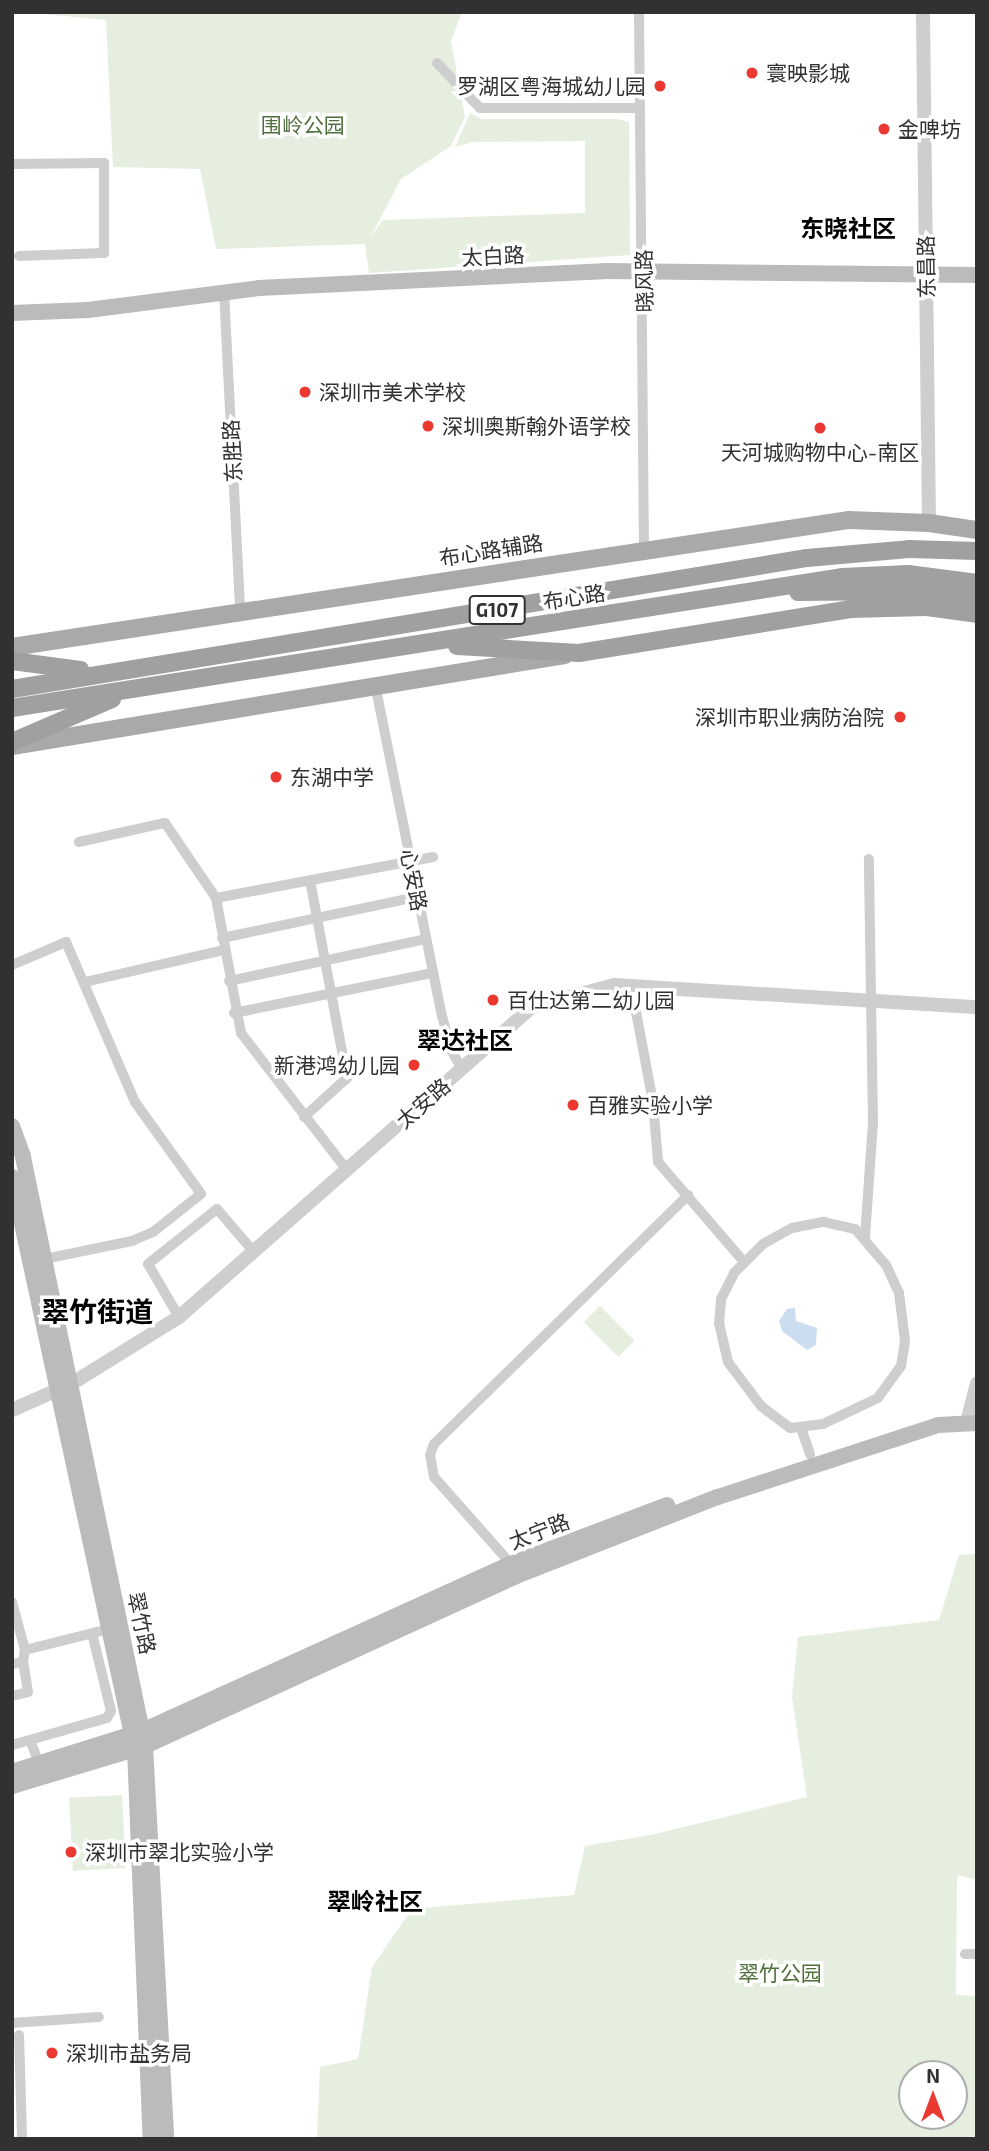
<!DOCTYPE html>
<html>
<head>
<meta charset="utf-8">
<style>
  body { margin:0 }
  #map { position:relative; width:989px; height:2151px; overflow:hidden; background:#fff; font-family:"Exo 2","Noto Sans SC",sans-serif }
  div>[style] { position:absolute }
  [style*='--x'] { left:calc(var(--x)*1px); top:calc(var(--y)*1px); width:calc(var(--w)*1px); rotate:calc(var(--a)*1deg) }
  .green>* { inset:0; background:#e6eedf; transform-origin:0 0 }
  .water>* { inset:0; background:#cbddee }
  .minor>* { height:10px; margin:-5px; padding:0 5px; transform-origin:5px; border-radius:5px; background:#cecece }
  .tertiary>* { height:14px; margin:-7px; padding:0 7px; transform-origin:7px; border-radius:7px; background:#cecece }
  .secondary>* { height:16px; margin:-8px; padding:0 8px; transform-origin:8px; border-radius:8px; background:#bbb }
  .primary>* { height:18px; margin:-9px; padding:0 9px; transform-origin:9px; border-radius:9px; background:#a9a9a9 }
  .trunk>* { height:18px; margin:-9px; padding:0 9px; transform-origin:9px; border-radius:9px; background:#a0a0a0 }
  .dots>* { width:19px; height:19px; translate:-50% -50%; box-sizing:border-box; border:4px solid #fff; border-radius:50% }
  span { translate:-50% -50%; white-space:nowrap; text-align:center; line-height:1.15; -webkit-text-stroke:7px #fff; paint-order:stroke }
  .shield-label span { padding:2px 5px; background:#fff; border:2px solid; border-radius:5px; -webkit-text-stroke-width:0 }
  .shield-label { font-size:19px; color:#313131; font-weight:700 }
  .poi-label { font-size:21px; color:#313131 }
  .left { translate:0 -50%; text-align:left }
  .right { translate:-100% -50%; text-align:right }
  .park-label { font-size:21px; color:#4f6f3c }
  .street-label { font-size:21px; color:#313131 }
  .quarter-label { font-size:24px; color:#000; font-weight:700 }
  .district-label { font-size:28px; color:#000; font-weight:700 }
  .frame { position:absolute; inset:0; border:14px solid #313131; pointer-events:none }
  .north { position:absolute; left:898px; top:2060px; width:70px; height:70px; box-sizing:border-box; background:#fff; border:2px solid #adadad; border-radius:50%; rotate:0deg; font-size:19px; font-weight:700; line-height:28px; text-align:center; color:#313131 }
  .north::after { content:''; display:block; margin:auto; width:24px; height:32px; background:#eb3831; clip-path:polygon(50% 0,100% 100%,50% 72%,0 100%) }
</style>
</head>
<body>
<div id="map">
  <div class="green">
    <div style="clip-path:polygon(462px 12px,451px 41px,465px 117px,451px 146px,401px 179px,370px 238px,383px 220px,585px 213px,585px 141px,472px 142px,455px 147px,470px 113px,481px 119px,616px 119px,629px 122px,630px 255px,369px 273px,365px 244px,216px 249px,200px 169px,113px 167px,106px 20px,44px 14px)"></div>
    <div style="left:600px;top:1306px;width:49px;height:23px;rotate:45deg"></div>
    <div style="clip-path:polygon(evenodd,977px 1554px,977px 1880px,957px 1875px,956px 1995px,977px 1996px,977px 2139px,317px 2139px,320px 2067px,358px 2059px,372px 1967px,412px 1909px,574px 1895px,585px 1846px,651px 1835px,807px 1797px,792px 1697px,798px 1637px,939px 1620px,959px 1555px,977px 1554px,954px 2074px,954px 2116px,912px 2116px,912px 2074px,954px 2074px)"></div>
    <div style="left:122px;top:1795px;width:73px;height:53px;rotate:87deg"></div>
  </div>
  <div class="water">
    <div style="clip-path:polygon(795px 1308px,796px 1321px,817px 1328px,816px 1345px,807px 1350px,782px 1331px,779px 1321px,787px 1309px)"></div>
  </div>
  <div class="minor">
    <div style="--x:639;--y:12;--w:538;--a:89.47"></div>
    <div style="--x:437;--y:63;--w:62;--a:46.3"></div>
    <div style="--x:480;--y:108;--w:159;--a:0"></div>
    <div style="--x:12;--y:164;--w:92;--a:-0.6"></div>
    <div style="--x:104;--y:163;--w:90;--a:90"></div>
    <div style="--x:104;--y:253;--w:85;--a:178"></div>
    <div style="--x:224;--y:291;--w:321;--a:87.1"></div>
    <div style="--x:376;--y:689;--w:334;--a:78.6"></div>
    <div style="--x:442;--y:1016;--w:35;--a:75"></div>
    <div style="--x:451;--y:1050;--w:22;--a:60"></div>
    <div style="--x:79;--y:842;--w:88;--a:-12.5"></div>
    <div style="--x:165;--y:823;--w:91;--a:55.8"></div>
    <div style="--x:216;--y:898;--w:137;--a:79.5"></div>
    <div style="--x:241;--y:1033;--w:173;--a:52.3"></div>
    <div style="--x:216;--y:898;--w:221;--a:-10.7"></div>
    <div style="--x:222;--y:938;--w:199;--a:-11.9"></div>
    <div style="--x:12;--y:965;--w:59;--a:-23.1"></div>
    <div style="--x:66;--y:942;--w:174;--a:66.7"></div>
    <div style="--x:135;--y:1102;--w:113;--a:54.3"></div>
    <div style="--x:201;--y:1194;--w:61;--a:141.6"></div>
    <div style="--x:153;--y:1232;--w:23;--a:157"></div>
    <div style="--x:132;--y:1241;--w:90;--a:168.4"></div>
    <div style="--x:229;--y:981;--w:201;--a:-12"></div>
    <div style="--x:85;--y:982;--w:143;--a:-13"></div>
    <div style="--x:617;--y:987;--w:18;--a:29"></div>
    <div style="--x:633;--y:996;--w:108;--a:79.3"></div>
    <div style="--x:653;--y:1102;--w:60;--a:85.2"></div>
    <div style="--x:658;--y:1162;--w:132;--a:49.3"></div>
    <div style="--x:234;--y:1013;--w:203;--a:-11.4"></div>
    <div style="--x:304;--y:1117;--w:58;--a:-42.2"></div>
    <div style="--x:347;--y:1078;--w:201;--a:-100.6"></div>
    <div style="--x:824;--y:1222;--w:32;--a:13"></div>
    <div style="--x:855;--y:1229;--w:48;--a:49.3"></div>
    <div style="--x:886;--y:1265;--w:31;--a:65"></div>
    <div style="--x:899;--y:1293;--w:48;--a:82.9"></div>
    <div style="--x:905;--y:1341;--w:25;--a:99"></div>
    <div style="--x:901;--y:1366;--w:39;--a:126"></div>
    <div style="--x:878;--y:1398;--w:61;--a:154.7"></div>
    <div style="--x:823;--y:1424;--w:33;--a:173"></div>
    <div style="--x:790;--y:1428;--w:36;--a:-143"></div>
    <div style="--x:761;--y:1406;--w:55;--a:-126.9"></div>
    <div style="--x:728;--y:1362;--w:39;--a:-103"></div>
    <div style="--x:719;--y:1324;--w:25;--a:-85"></div>
    <div style="--x:721;--y:1299;--w:29;--a:-63"></div>
    <div style="--x:734;--y:1273;--w:41;--a:-45"></div>
    <div style="--x:763;--y:1244;--w:33;--a:-29"></div>
    <div style="--x:792;--y:1228;--w:33;--a:-11"></div>
    <div style="--x:865;--y:1237;--w:113;--a:-86"></div>
    <div style="--x:873;--y:1124;--w:265;--a:-90.9"></div>
    <div style="--x:179;--y:1317;--w:61;--a:-120.3"></div>
    <div style="--x:148;--y:1264;--w:88;--a:-38.6"></div>
    <div style="--x:217;--y:1209;--w:57;--a:49.3"></div>
    <div style="--x:801;--y:1428;--w:28;--a:71"></div>
    <div style="--x:511;--y:1564;--w:116;--a:-131.5"></div>
    <div style="--x:434;--y:1477;--w:22;--a:-100"></div>
    <div style="--x:430;--y:1455;--w:12;--a:-70"></div>
    <div style="--x:434;--y:1444;--w:356;--a:-44.4"></div>
    <div style="--x:12;--y:1602;--w:50;--a:74.8"></div>
    <div style="--x:12;--y:1664;--w:11;--a:-10"></div>
    <div style="--x:23;--y:1662;--w:12;--a:-81"></div>
    <div style="--x:25;--y:1650;--w:87;--a:-14"></div>
    <div style="--x:12;--y:1696;--w:16;--a:-14"></div>
    <div style="--x:28;--y:1692;--w:30;--a:-99"></div>
    <div style="--x:30;--y:1740;--w:26;--a:69"></div>
    <div style="--x:12;--y:1745;--w:99;--a:-15.9"></div>
    <div style="--x:107;--y:1718;--w:8;--a:-60"></div>
    <div style="--x:111;--y:1711;--w:80;--a:-103.7"></div>
    <div style="--x:965;--y:1954;--w:12;--a:0"></div>
    <div style="--x:12;--y:2023;--w:87;--a:-3.9"></div>
    <div style="--x:19;--y:2035;--w:104;--a:88.3"></div>
  </div>
  <div class="tertiary">
    <div style="--x:923;--y:12;--w:511;--a:89.33"></div>
    <div style="--x:12;--y:1410;--w:64;--a:-23.8"></div>
    <div style="--x:71;--y:1384;--w:127;--a:-31.8"></div>
    <div style="--x:179;--y:1317;--w:470;--a:-41.3"></div>
    <div style="--x:532;--y:1007;--w:85;--a:-15"></div>
    <div style="--x:614;--y:985;--w:364;--a:3.5"></div>
    <div style="--x:967;--y:1422;--w:40;--a:-75.6"></div>
  </div>
  <div class="secondary">
    <div style="--x:12;--y:313;--w:76;--a:-2.3"></div>
    <div style="--x:88;--y:310;--w:172;--a:-7.3"></div>
    <div style="--x:259;--y:288;--w:345;--a:-2.8"></div>
    <div style="--x:604;--y:271;--w:373;--a:0.6"></div>
    <div style="--x:12;--y:1126;--w:33;--a:70"></div>
    <div style="--x:23;--y:1157;--w:602;--a:78.3"></div>
    <div style="--x:145;--y:1746;--w:394;--a:86.9"></div>
    <div style="--x:12;--y:1177;--w:585;--a:77.86"></div>
    <div style="--x:135;--y:1749;--w:390;--a:87.7"></div>
    <div style="--x:12;--y:1772;--w:136;--a:-17.5"></div>
    <div style="--x:142;--y:1731;--w:405;--a:-24.4"></div>
    <div style="--x:511;--y:1564;--w:167;--a:-20.7"></div>
    <div style="--x:12;--y:1786;--w:139;--a:-16.7"></div>
    <div style="--x:145;--y:1746;--w:408;--a:-24.6"></div>
    <div style="--x:516;--y:1576;--w:217;--a:-21.4"></div>
    <div style="--x:718;--y:1497;--w:231;--a:-18.1"></div>
    <div style="--x:938;--y:1425;--w:39;--a:-3"></div>
  </div>
  <div class="primary">
    <div style="--x:12;--y:647;--w:847;--a:-8.63"></div>
    <div style="--x:849;--y:520;--w:80;--a:2.1"></div>
    <div style="--x:929;--y:523;--w:49;--a:8.3"></div>
    <div style="--x:12;--y:746;--w:560;--a:-9.34"></div>
  </div>
  <div class="trunk">
    <div style="--x:798;--y:592;--w:110;--a:-0.5"></div>
    <div style="--x:908;--y:591;--w:70;--a:8.2"></div>
    <div style="--x:457;--y:646;--w:122;--a:3.3"></div>
    <div style="--x:579;--y:653;--w:275;--a:-9.2"></div>
    <div style="--x:850;--y:609;--w:77;--a:-1.5"></div>
    <div style="--x:927;--y:607;--w:50;--a:8"></div>
    <div style="--x:12;--y:661;--w:69;--a:7.5"></div>
    <div style="--x:12;--y:689;--w:806;--a:-9.36"></div>
    <div style="--x:807;--y:558;--w:102;--a:-5"></div>
    <div style="--x:909;--y:549;--w:68;--a:1.7"></div>
    <div style="--x:12;--y:708;--w:840;--a:-8.97"></div>
    <div style="--x:842;--y:577;--w:66;--a:-2.6"></div>
    <div style="--x:908;--y:574;--w:70;--a:7.4"></div>
    <div style="--x:12;--y:742;--w:109;--a:-23.3"></div>
  </div>
  <div class="dots">
    <div style="left:752px;top:73px;background:#eb3831"></div>
    <div style="left:660px;top:86px;background:#eb3831"></div>
    <div style="left:884px;top:129px;background:#eb3831"></div>
    <div style="left:305px;top:392px;background:#eb3831"></div>
    <div style="left:428px;top:426px;background:#eb3831"></div>
    <div style="left:820px;top:428px;background:#eb3831"></div>
    <div style="left:900px;top:717px;background:#eb3831"></div>
    <div style="left:276px;top:777px;background:#eb3831"></div>
    <div style="left:493px;top:1000px;background:#eb3831"></div>
    <div style="left:414px;top:1065px;background:#eb3831"></div>
    <div style="left:573px;top:1105px;background:#eb3831"></div>
    <div style="left:71px;top:1852px;background:#eb3831"></div>
    <div style="left:52px;top:2053px;background:#eb3831"></div>
  </div>
  <div class="shield-label">
    <span style="left:497px;top:610px">G107</span>
  </div>
  <div class="poi-label">
    <span class="left" style="left:766px;top:73px">寰映影城</span>
    <span class="right" style="left:646px;top:86px">罗湖区粤海城幼儿园</span>
    <span class="left" style="left:898px;top:129px">金啤坊</span>
    <span class="left" style="left:319px;top:392px">深圳市美术学校</span>
    <span class="left" style="left:442px;top:426px">深圳奥斯翰外语学校</span>
    <span style="left:820px;top:452px">天河城购物中心-南区</span>
    <span class="right" style="left:884px;top:717px">深圳市职业病防治院</span>
    <span class="left" style="left:290px;top:777px">东湖中学</span>
    <span class="left" style="left:507px;top:1000px">百仕达第二幼儿园</span>
    <span class="right" style="left:400px;top:1065px">新港鸿幼儿园</span>
    <span class="left" style="left:587px;top:1105px">百雅实验小学</span>
    <span class="left" style="left:85px;top:1852px">深圳市翠北实验小学</span>
    <span class="left" style="left:66px;top:2053px">深圳市盐务局</span>
  </div>
  <div class="park-label">
    <span style="left:303px;top:125px">围岭公园</span>
    <span style="left:780px;top:1973px">翠竹公园</span>
  </div>
  <div class="street-label">
    <span style="left:493px;top:256px;rotate:-3deg">太白路</span>
    <span style="left:926px;top:267px;rotate:-91deg">东昌路</span>
    <span style="left:644px;top:281px;rotate:-91deg">晓风路</span>
    <span style="left:232px;top:451px;rotate:-93deg">东胜路</span>
    <span style="left:491px;top:550px;rotate:-9deg">布心路辅路</span>
    <span style="left:574px;top:597px;rotate:-9deg">布心路</span>
    <span style="left:414px;top:880px;rotate:79deg">心安路</span>
    <span style="left:423px;top:1103px;rotate:-41deg">太安路</span>
    <span style="left:539px;top:1531px;rotate:-21deg">太宁路</span>
    <span style="left:142px;top:1623px;rotate:78deg">翠竹路</span>
  </div>
  <div class="quarter-label">
    <span style="left:848px;top:228px">东晓社区</span>
    <span style="left:465px;top:1040px">翠达社区</span>
    <span style="left:375px;top:1901px">翠岭社区</span>
  </div>
  <div class="district-label">
    <span style="left:97px;top:1311px">翠竹街道</span>
  </div>
  <div class="frame"></div>
  <div class="north">N</div>
</div>
</body>
</html>
